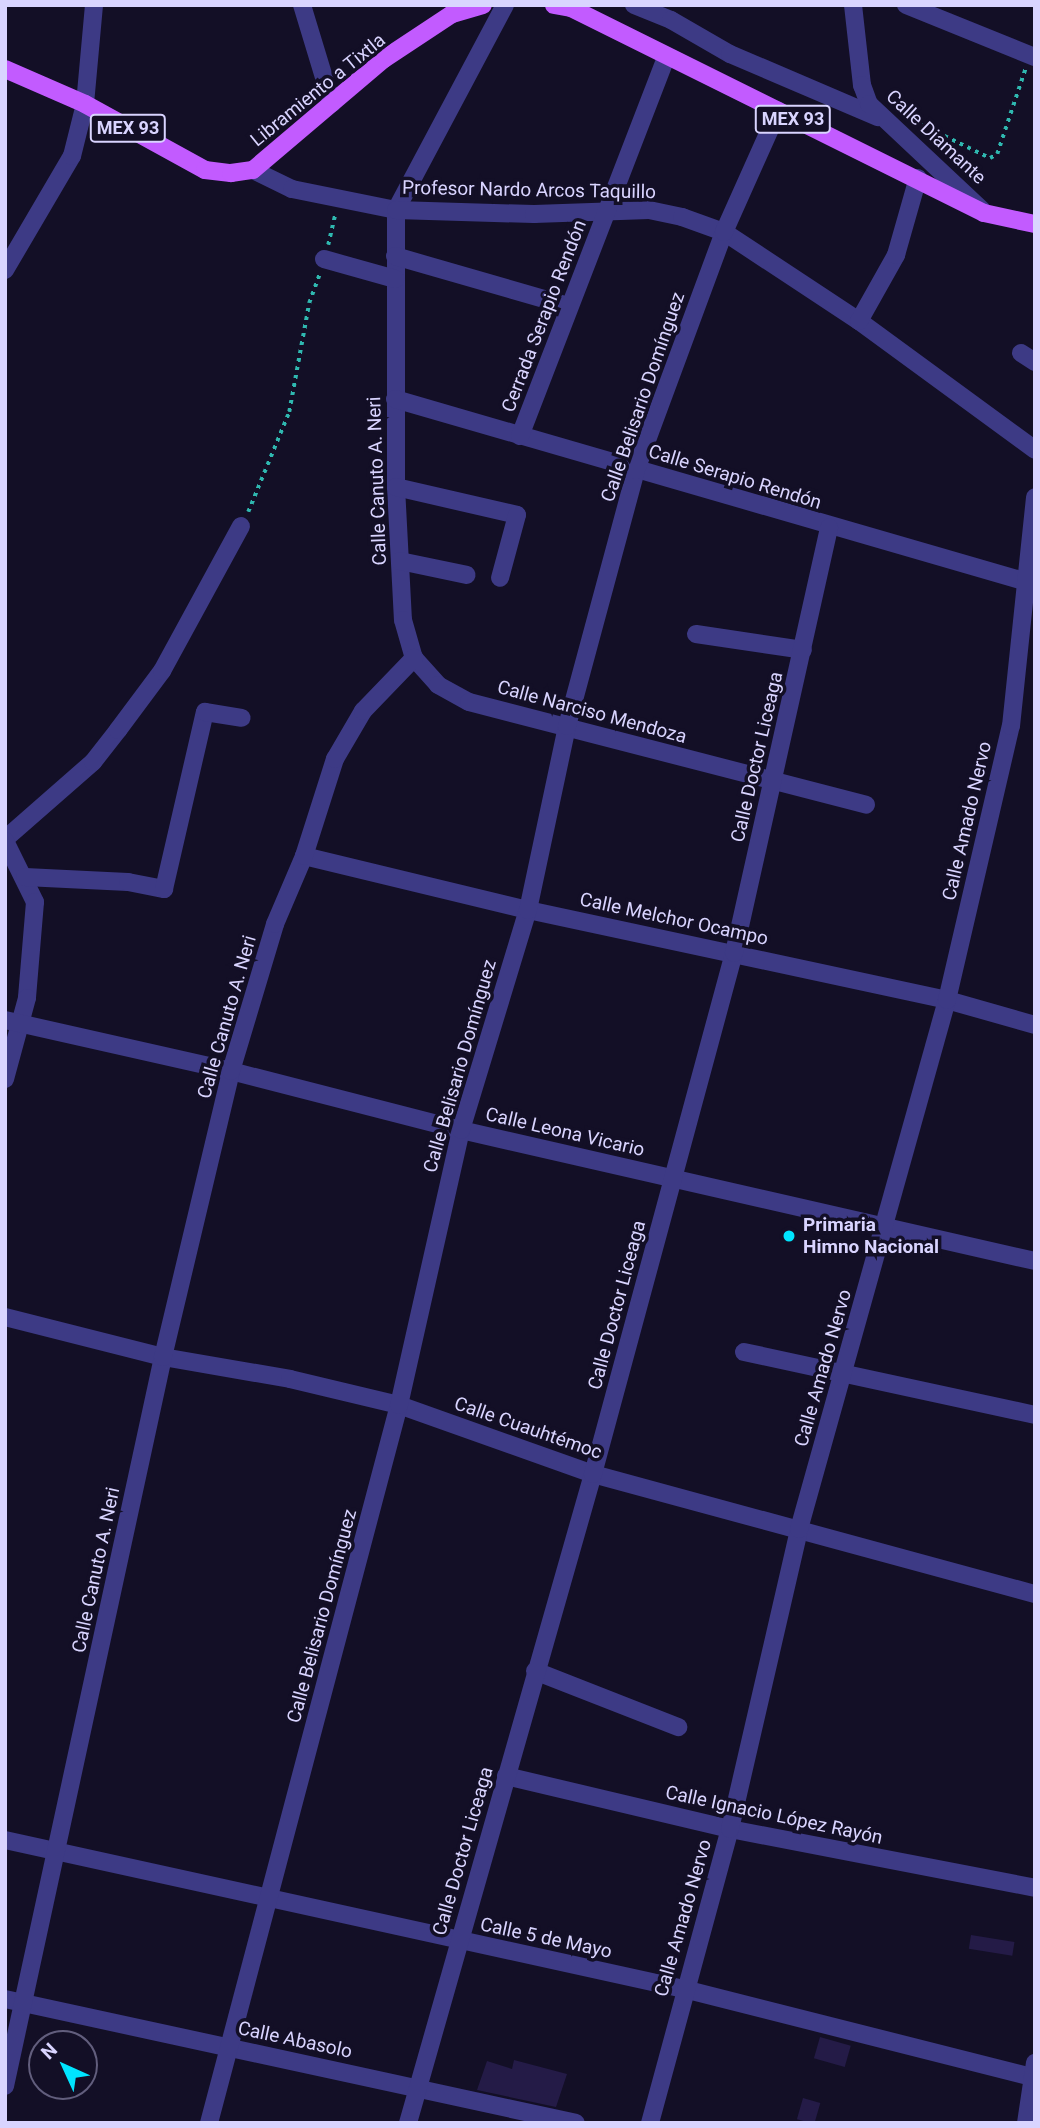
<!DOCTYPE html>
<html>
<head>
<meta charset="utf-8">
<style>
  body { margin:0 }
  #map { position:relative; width:1040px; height:2128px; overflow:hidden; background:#130f26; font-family:Roboto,sans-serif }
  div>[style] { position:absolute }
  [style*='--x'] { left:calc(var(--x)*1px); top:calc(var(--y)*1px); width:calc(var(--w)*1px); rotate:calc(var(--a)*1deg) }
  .building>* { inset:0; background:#241b47; transform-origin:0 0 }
  .path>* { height:3.5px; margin-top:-1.75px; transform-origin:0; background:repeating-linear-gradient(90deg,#2fb8b0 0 3.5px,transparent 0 8.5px) }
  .minor>* { height:18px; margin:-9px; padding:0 9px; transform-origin:9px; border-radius:9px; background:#3d3a85 }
  .major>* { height:18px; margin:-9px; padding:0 9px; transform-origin:9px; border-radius:9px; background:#c25bff }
  .dots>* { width:19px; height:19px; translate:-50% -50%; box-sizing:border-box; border:4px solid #130f26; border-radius:50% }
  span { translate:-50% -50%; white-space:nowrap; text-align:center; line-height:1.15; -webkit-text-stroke:7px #130f26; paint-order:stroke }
  .shield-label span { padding:2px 5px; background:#130f26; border:2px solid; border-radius:5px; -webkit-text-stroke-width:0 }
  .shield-label { font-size:18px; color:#d9d4ff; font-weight:700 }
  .street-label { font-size:19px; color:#d9d4ff }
  .poi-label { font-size:19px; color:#d9d4ff; font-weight:700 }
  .left { translate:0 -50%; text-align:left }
  .frame { position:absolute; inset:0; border:7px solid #d9d4ff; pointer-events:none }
  .north { position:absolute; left:28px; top:2030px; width:70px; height:70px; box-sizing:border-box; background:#130f26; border:2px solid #625e7d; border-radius:50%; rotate:315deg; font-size:19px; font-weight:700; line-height:28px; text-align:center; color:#d9d4ff }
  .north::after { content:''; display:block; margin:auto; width:24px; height:32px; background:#00e5ff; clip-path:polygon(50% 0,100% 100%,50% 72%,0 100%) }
</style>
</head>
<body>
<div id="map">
  <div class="building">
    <div style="left:971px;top:1935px;width:44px;height:14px;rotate:9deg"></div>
    <div style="left:820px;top:2037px;width:32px;height:22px;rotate:16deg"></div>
    <div style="clip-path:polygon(514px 2060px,567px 2074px,556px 2107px,477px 2090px,487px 2061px,512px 2069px)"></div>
    <div style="left:803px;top:2098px;width:18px;height:22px;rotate:16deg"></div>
  </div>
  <div class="path">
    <div style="--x:914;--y:121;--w:85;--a:26"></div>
    <div style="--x:990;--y:158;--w:8;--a:-30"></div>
    <div style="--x:997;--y:154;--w:89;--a:-71.6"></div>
    <div style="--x:328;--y:245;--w:31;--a:-77"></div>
    <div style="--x:248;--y:512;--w:108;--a:-67.7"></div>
    <div style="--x:289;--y:412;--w:111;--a:-79.6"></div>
    <div style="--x:309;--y:303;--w:32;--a:-70"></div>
  </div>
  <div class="minor">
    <div style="--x:302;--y:5;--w:103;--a:73.1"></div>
    <div style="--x:505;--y:5;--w:232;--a:118"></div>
    <div style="--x:396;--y:210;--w:277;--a:90"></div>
    <div style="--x:396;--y:487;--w:133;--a:87"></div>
    <div style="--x:403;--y:620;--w:40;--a:74"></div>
    <div style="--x:414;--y:658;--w:36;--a:48"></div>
    <div style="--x:438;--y:685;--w:35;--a:29"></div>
    <div style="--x:469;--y:702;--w:410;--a:14.5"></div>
    <div style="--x:634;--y:5;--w:40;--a:22"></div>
    <div style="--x:671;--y:20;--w:68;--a:30"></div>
    <div style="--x:730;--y:54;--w:161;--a:23.1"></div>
    <div style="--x:853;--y:5;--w:81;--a:83.6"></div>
    <div style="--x:862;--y:85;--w:20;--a:70"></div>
    <div style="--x:869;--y:104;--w:155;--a:43.2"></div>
    <div style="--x:906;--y:5;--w:139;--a:22"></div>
    <div style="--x:253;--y:170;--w:43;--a:26"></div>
    <div style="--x:292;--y:189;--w:106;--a:11.4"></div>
    <div style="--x:396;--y:210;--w:138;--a:1.7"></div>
    <div style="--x:534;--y:214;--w:115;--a:-2"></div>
    <div style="--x:649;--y:210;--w:34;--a:12"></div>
    <div style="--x:682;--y:217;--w:45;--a:19.7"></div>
    <div style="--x:724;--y:232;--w:162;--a:33.4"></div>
    <div style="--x:859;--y:321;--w:218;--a:36.2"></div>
    <div style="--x:395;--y:256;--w:180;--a:16.1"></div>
    <div style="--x:324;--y:259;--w:74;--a:15.7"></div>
    <div style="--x:5;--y:270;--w:132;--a:-59.6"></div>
    <div style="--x:72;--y:156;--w:54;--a:-76"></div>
    <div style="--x:85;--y:104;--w:99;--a:-84.8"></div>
    <div style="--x:859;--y:321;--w:76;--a:-60.7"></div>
    <div style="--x:896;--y:255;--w:80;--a:-74.1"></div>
    <div style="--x:1021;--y:353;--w:17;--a:33"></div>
    <div style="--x:395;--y:399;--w:655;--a:16.14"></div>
    <div style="--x:520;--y:436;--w:407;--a:-68.9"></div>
    <div style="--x:396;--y:487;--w:124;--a:13"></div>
    <div style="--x:517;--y:515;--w:65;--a:105.1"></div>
    <div style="--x:400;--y:561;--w:68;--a:11.8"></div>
    <div style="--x:696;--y:634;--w:108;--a:8.5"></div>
    <div style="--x:5;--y:839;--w:117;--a:-41.2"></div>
    <div style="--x:93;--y:762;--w:41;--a:-52"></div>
    <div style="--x:118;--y:730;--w:74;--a:-53.3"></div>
    <div style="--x:162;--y:671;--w:165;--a:-61.4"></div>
    <div style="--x:5;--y:841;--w:68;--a:63.8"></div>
    <div style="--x:35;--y:902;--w:96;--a:94.8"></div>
    <div style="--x:27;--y:998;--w:84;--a:105.2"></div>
    <div style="--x:304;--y:856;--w:230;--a:13.6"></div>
    <div style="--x:528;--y:910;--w:429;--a:12.1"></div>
    <div style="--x:947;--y:1000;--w:91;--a:15.9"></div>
    <div style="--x:25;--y:877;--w:103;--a:2.8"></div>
    <div style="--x:128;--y:882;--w:37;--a:11"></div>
    <div style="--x:164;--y:889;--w:182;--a:-77"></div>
    <div style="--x:205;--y:712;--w:37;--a:9"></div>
    <div style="--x:5;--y:1020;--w:232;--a:12.7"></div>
    <div style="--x:231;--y:1071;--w:237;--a:14.4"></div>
    <div style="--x:461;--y:1130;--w:589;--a:12.86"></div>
    <div style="--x:5;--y:1317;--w:163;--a:14.2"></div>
    <div style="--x:163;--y:1357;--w:129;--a:9.8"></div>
    <div style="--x:290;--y:1379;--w:112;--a:13.4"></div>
    <div style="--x:399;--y:1405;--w:206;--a:19.6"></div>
    <div style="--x:593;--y:1474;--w:458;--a:15.2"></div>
    <div style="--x:744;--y:1352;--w:298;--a:12.2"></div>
    <div style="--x:535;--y:1671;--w:154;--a:21.4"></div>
    <div style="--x:506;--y:1776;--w:230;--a:13.3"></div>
    <div style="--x:730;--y:1829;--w:311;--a:10.9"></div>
    <div style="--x:5;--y:1840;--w:695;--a:12.38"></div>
    <div style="--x:684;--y:1989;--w:362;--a:14.2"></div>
    <div style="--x:5;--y:1999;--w:584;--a:12.25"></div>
    <div style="--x:5;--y:2086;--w:746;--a:-77.77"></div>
    <div style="--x:163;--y:1357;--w:294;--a:-76.6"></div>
    <div style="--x:231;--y:1071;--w:153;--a:-73.3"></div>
    <div style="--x:275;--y:924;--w:74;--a:-66.9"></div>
    <div style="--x:304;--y:856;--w:102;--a:-72.3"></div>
    <div style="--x:335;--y:759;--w:56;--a:-59.7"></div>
    <div style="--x:363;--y:711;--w:74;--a:-46.1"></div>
    <div style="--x:209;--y:2123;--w:743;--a:-75.18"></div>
    <div style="--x:399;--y:1405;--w:282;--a:-77.3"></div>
    <div style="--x:461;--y:1130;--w:230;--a:-73.1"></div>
    <div style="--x:528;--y:910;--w:188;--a:-78"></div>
    <div style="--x:567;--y:726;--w:265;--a:-74.9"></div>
    <div style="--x:636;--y:470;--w:254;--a:-69.7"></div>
    <div style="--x:724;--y:232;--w:133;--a:-65.9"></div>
    <div style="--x:408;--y:2123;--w:675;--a:-74.09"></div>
    <div style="--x:593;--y:1474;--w:540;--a:-74.86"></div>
    <div style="--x:734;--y:953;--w:436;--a:-77.4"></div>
    <div style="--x:650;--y:2123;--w:305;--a:-74.8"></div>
    <div style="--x:730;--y:1829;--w:308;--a:-77"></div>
    <div style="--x:799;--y:1529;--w:549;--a:-74.37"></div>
    <div style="--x:947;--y:1000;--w:281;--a:-76.9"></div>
    <div style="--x:1011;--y:726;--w:230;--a:-84"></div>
    <div style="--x:1026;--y:2123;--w:61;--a:-81.5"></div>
  </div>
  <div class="major">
    <div style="--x:554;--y:5;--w:17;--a:10"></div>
    <div style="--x:571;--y:8;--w:461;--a:26.4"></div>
    <div style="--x:984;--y:213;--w:52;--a:12.2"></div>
    <div style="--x:5;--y:69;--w:87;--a:23.6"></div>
    <div style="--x:85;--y:104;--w:137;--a:28.8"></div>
    <div style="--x:205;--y:170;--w:26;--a:7"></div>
    <div style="--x:231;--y:173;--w:22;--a:-8"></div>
    <div style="--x:253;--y:170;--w:172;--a:-40.3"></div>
    <div style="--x:384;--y:59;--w:82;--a:-33.5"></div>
    <div style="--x:452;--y:14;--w:32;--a:-16"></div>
  </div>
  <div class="dots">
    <div style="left:789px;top:1236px;background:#00e5ff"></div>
  </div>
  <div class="shield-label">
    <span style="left:793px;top:119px">MEX 93</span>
    <span style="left:128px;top:128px">MEX 93</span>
  </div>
  <div class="street-label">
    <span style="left:318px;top:90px;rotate:-39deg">Libramiento a Tixtla</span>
    <span style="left:936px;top:137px;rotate:43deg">Calle Diamante</span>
    <span style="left:529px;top:190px;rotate:1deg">Profesor Nardo Arcos Taquillo</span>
    <span style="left:544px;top:316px;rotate:-69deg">Cerrada Serapio Rendón</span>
    <span style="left:643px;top:397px;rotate:-71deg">Calle Belisario Domínguez</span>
    <span style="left:735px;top:477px;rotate:17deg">Calle Serapio Rendón</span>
    <span style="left:377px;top:481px;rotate:-92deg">Calle Canuto A. Neri</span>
    <span style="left:592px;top:712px;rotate:15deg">Calle Narciso Mendoza</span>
    <span style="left:757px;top:757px;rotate:-77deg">Calle Doctor Liceaga</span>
    <span style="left:967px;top:821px;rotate:-77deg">Calle Amado Nervo</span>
    <span style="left:674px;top:919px;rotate:12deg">Calle Melchor Ocampo</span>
    <span style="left:227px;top:1017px;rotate:-74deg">Calle Canuto A. Neri</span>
    <span style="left:460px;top:1066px;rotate:-74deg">Calle Belisario Domínguez</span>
    <span style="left:565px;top:1132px;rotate:13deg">Calle Leona Vicario</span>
    <span style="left:617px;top:1305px;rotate:-75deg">Calle Doctor Liceaga</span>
    <span style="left:823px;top:1368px;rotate:-74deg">Calle Amado Nervo</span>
    <span style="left:528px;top:1428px;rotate:19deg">Calle Cuauhtémoc</span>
    <span style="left:96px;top:1570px;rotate:-78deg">Calle Canuto A. Neri</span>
    <span style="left:322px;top:1616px;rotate:-75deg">Calle Belisario Domínguez</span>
    <span style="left:774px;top:1815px;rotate:12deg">Calle Ignacio López Rayón</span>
    <span style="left:463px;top:1851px;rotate:-74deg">Calle Doctor Liceaga</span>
    <span style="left:683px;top:1918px;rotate:-74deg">Calle Amado Nervo</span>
    <span style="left:546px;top:1938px;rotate:12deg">Calle 5 de Mayo</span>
    <span style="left:295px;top:2040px;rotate:12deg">Calle Abasolo</span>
  </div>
  <div class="poi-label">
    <span class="left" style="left:803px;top:1236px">Primaria<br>Himno Nacional</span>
  </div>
  <div class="frame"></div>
  <div class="north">N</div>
</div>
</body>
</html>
